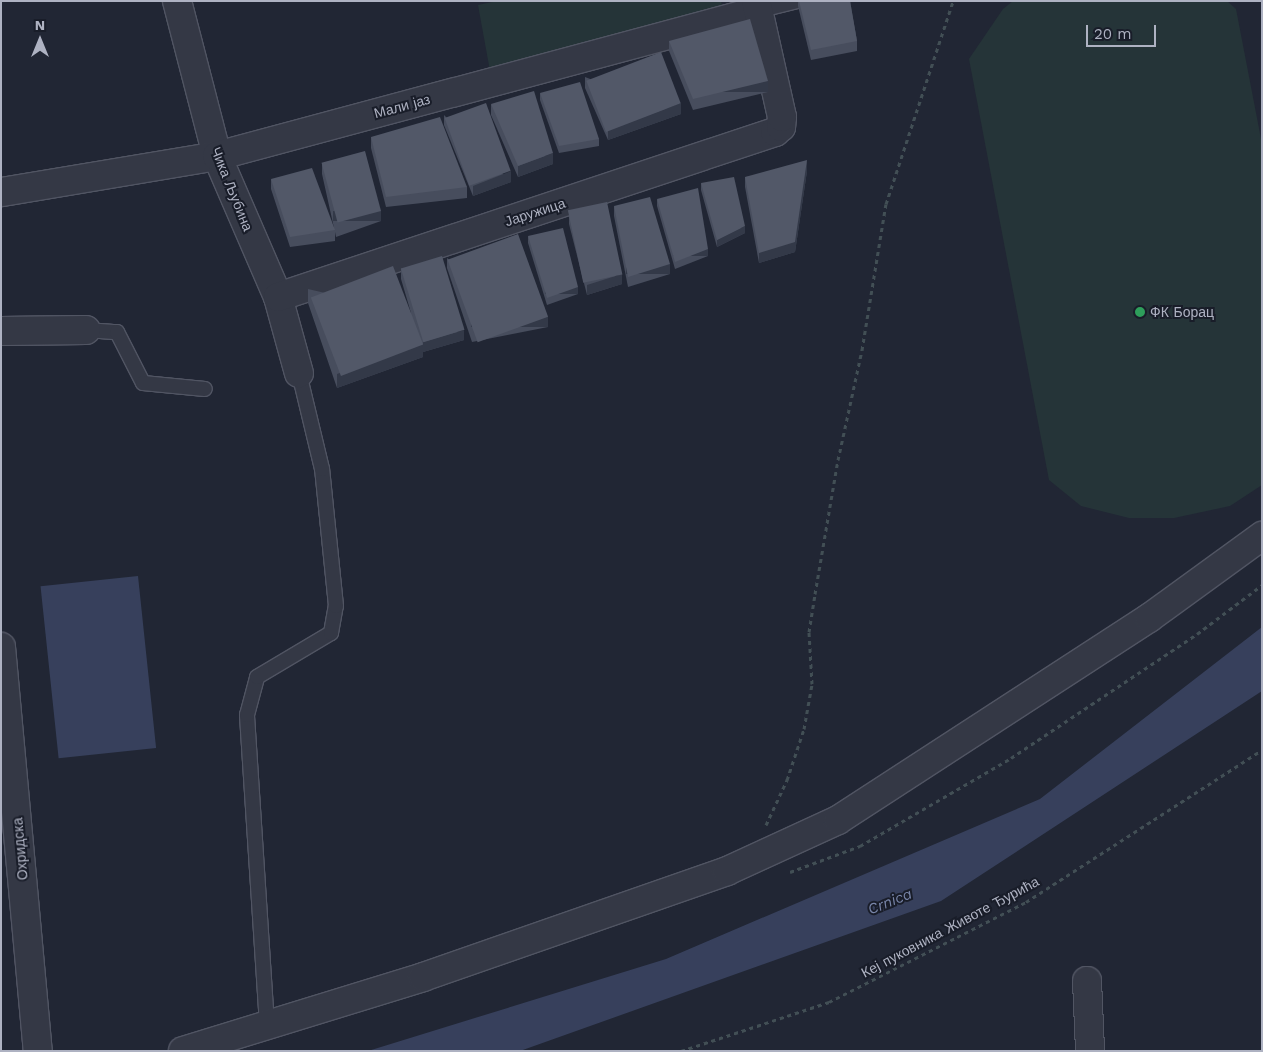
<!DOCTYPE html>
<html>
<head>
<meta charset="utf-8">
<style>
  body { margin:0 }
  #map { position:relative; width:1263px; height:1052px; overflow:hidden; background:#212634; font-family:"Work Sans",sans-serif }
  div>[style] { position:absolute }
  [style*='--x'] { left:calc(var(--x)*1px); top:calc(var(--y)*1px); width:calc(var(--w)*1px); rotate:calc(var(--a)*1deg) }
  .green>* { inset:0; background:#253438 }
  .water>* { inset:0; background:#37405c; transform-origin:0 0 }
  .path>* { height:3px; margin-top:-1.5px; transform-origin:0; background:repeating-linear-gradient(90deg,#424f55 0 4px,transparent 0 8px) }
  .roads { filter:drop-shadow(1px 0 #515563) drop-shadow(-1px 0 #515563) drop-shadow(0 1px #515563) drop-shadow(0 -1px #515563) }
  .lane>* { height:14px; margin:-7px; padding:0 7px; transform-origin:7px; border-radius:7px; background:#343845 }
  .street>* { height:28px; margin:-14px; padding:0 14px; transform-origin:14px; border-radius:14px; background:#343845 }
  .wall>* { inset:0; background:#474d5d }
  .shaded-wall>* { inset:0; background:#333948; transform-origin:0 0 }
  .building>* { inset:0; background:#525868; transform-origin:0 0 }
  .dots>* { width:14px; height:14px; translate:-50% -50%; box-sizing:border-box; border:2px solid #191d29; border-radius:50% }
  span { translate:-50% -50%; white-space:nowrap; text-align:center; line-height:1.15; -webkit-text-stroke:4px #191d29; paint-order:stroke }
  .street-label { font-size:14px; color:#aeb2c2 }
  .poi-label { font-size:14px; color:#aeb2c2 }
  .left { translate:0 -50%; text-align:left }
  .water-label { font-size:15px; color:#7885a8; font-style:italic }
  .frame { position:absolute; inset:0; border:2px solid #aeb2c2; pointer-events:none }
  .north { position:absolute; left:15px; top:15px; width:50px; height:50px; -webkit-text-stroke:4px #191d29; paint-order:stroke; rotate:0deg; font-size:14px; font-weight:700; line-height:20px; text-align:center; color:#aeb2c2 }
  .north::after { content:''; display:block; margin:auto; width:18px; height:22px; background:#aeb2c2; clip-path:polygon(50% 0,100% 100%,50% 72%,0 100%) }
  .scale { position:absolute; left:1086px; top:25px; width:70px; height:22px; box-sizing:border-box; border:2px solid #aeb2c2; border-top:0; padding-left:6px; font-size:15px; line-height:18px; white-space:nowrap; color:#aeb2c2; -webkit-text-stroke:4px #191d29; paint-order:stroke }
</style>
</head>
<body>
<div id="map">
  <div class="green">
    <div style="clip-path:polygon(497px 1px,721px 1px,723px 10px,490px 71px,478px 5px)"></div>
    <div style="clip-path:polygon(1013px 1px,1227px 1px,1236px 9px,1262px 144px,1262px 485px,1230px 506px,1174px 518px,1129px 518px,1081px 506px,1049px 480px,969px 59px,1003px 9px)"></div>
  </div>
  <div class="water">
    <div style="left:138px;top:576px;width:173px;height:98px;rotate:84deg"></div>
    <div style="clip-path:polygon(1262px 627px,1262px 691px,941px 901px,520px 1051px,368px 1051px,666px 959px,1040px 799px)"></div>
  </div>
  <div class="path">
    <div style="--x:766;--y:825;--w:50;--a:-65"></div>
    <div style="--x:787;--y:780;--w:54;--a:-71.6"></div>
    <div style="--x:804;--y:729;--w:46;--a:-79.9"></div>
    <div style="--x:812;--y:684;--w:52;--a:-93.3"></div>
    <div style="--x:809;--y:632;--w:38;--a:-81"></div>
    <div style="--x:815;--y:594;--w:136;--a:-80.3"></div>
    <div style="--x:838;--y:460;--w:113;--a:-77.7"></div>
    <div style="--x:862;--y:350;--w:148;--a:-80.7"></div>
    <div style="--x:886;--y:204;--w:214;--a:-71.7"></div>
    <div style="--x:790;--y:872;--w:75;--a:-20.4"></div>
    <div style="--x:860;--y:846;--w:175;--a:-30.2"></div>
    <div style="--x:1011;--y:758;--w:224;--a:-33.7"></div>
    <div style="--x:1197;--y:634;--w:81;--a:-37"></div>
    <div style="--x:681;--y:1051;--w:156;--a:-18.3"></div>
    <div style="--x:829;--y:1002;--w:221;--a:-26.9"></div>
    <div style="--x:1026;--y:902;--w:281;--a:-32.8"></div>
  </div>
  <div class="roads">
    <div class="lane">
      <div style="--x:757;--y:11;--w:41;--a:-14"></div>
      <div style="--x:86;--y:330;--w:31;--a:4"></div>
      <div style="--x:117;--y:332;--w:57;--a:63"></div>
      <div style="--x:143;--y:383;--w:62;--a:5.5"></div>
      <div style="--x:267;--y:1025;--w:311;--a:-93.7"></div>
      <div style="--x:247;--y:715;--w:39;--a:-75"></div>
      <div style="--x:257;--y:677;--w:86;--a:-30.7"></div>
      <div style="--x:331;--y:633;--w:27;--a:-80"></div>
      <div style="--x:336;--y:606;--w:138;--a:-95.8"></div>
      <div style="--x:322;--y:469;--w:99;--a:-103.5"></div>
    </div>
    <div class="street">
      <div style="--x:177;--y:1;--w:160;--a:75.5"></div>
      <div style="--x:217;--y:156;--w:154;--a:66.6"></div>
      <div style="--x:278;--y:297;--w:79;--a:74.6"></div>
      <div style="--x:2;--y:192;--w:218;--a:-9.5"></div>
      <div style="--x:217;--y:156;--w:559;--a:-15.03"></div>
      <div style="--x:278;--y:297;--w:524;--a:-18.37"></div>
      <div style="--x:775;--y:132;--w:8;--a:-40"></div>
      <div style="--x:781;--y:127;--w:10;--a:-84"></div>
      <div style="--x:782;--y:117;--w:119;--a:-102.6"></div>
      <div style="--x:1;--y:331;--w:85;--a:-0.7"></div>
      <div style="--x:1;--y:647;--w:406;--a:84.8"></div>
      <div style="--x:1087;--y:981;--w:70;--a:87.5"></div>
      <div style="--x:183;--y:1051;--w:251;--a:-17.1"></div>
      <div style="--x:423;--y:977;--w:322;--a:-19.2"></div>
      <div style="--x:727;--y:871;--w:122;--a:-24.7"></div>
      <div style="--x:838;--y:820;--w:371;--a:-33"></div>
      <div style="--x:1149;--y:618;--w:140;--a:-36"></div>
    </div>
  </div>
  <div class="wall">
    <div style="clip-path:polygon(798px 1px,850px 1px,857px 41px,857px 51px,811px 60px,798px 6px)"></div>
    <div style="clip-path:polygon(669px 41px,768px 92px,693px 110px,669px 51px)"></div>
    <div style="clip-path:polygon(585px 77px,681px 114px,608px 140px,585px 88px)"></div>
    <div style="clip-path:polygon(540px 93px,599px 139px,599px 146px,559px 153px,540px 100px)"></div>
    <div style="clip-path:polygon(491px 104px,553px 164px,518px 177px,491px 115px)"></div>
    <div style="clip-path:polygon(444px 115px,511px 182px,473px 196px,444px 125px)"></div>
    <div style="clip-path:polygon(371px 137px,467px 187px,467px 198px,386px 207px,371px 148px)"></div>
    <div style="clip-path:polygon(322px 164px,381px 221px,336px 237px,335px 232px,335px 241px,290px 247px,271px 189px,271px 179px,334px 228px,322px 174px)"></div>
    <div style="clip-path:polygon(807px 171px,795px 252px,759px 263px,745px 187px,745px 177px)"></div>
    <div style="clip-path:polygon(701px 183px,745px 233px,717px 247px,701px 190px)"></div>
    <div style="clip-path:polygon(657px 199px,708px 256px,675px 269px,657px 206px)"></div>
    <div style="clip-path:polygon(614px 206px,670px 274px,628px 287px,614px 216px)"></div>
    <div style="clip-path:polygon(569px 213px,622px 284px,587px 295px,569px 224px)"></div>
    <div style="clip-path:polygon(528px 236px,578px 294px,547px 305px,528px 243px)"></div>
    <div style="clip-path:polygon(447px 258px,548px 327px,472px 342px,447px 268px)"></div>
    <div style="clip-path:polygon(401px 268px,464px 340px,423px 352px,423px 357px,337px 388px,308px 303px,308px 289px,411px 313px,401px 279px)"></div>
  </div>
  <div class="shaded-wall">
    <div style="left:768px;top:81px;width:11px;height:77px;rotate:90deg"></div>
    <div style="clip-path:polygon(681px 103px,681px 114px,608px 140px,608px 130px)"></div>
    <div style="clip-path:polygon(553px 153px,553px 164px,518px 177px,518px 166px)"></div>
    <div style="clip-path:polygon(807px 160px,807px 171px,795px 252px,759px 263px,759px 253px)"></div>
    <div style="clip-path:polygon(511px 171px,511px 182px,473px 196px,473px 186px)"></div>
    <div style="left:381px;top:211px;width:10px;height:48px;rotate:90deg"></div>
    <div style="clip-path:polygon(745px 226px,745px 233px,717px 247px,717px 240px)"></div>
    <div style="left:708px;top:249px;width:7px;height:35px;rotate:90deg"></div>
    <div style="left:670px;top:264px;width:10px;height:44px;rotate:90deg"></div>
    <div style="clip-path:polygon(622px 274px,622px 284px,587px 295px,587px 285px)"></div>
    <div style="left:578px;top:287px;width:7px;height:33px;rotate:90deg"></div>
    <div style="left:548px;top:317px;width:10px;height:77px;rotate:90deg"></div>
    <div style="clip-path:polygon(464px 330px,464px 340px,423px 352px,423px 357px,337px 388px,337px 374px,423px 344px,423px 342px)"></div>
  </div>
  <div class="building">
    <div style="clip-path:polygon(799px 1px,850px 1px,857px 41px,811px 50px)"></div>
    <div style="clip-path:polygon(750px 19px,768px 81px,693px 99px,669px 41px)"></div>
    <div style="left:661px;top:52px;width:55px;height:80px;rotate:69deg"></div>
    <div style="clip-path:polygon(580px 82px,599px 139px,559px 146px,540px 93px)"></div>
    <div style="clip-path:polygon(534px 91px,553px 153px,518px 166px,491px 104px)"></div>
    <div style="left:486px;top:103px;width:72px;height:44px;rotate:70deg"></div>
    <div style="clip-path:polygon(440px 117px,467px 187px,386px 197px,371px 137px)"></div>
    <div style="left:365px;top:151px;width:62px;height:45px;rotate:75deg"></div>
    <div style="clip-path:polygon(807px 160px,795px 242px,759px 253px,745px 177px)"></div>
    <div style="clip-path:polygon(312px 168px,335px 230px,290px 237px,271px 179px)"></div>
    <div style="clip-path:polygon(734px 177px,745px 226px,717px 240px,701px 183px)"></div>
    <div style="clip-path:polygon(698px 188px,708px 249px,675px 262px,657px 199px)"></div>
    <div style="clip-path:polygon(650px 197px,670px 264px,628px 277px,614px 206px)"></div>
    <div style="left:607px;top:202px;width:74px;height:40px;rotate:78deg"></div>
    <div style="clip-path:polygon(563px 228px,578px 287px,547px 298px,528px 236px)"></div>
    <div style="left:518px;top:234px;width:88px;height:75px;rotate:70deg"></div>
    <div style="left:442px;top:256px;width:77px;height:43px;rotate:73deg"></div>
    <div style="left:393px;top:266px;width:84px;height:88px;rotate:69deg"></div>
  </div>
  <div class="dots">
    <div style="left:1140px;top:312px;background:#2e9e5b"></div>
  </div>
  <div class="street-label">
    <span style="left:402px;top:106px;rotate:-15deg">Мали јаз</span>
    <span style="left:232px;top:189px;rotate:68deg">Чика Љубина</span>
    <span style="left:535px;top:212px;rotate:-18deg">Јаружица</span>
    <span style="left:20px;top:849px;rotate:-95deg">Охридска</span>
    <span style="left:950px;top:927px;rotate:-28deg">Кеј пуковника Животе Ђурића</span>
  </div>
  <div class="poi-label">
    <span class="left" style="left:1150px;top:312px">ФК Борац</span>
  </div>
  <div class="water-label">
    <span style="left:890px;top:902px;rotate:-22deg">Crnica</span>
  </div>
  <div class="frame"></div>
  <div class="north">N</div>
  <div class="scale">20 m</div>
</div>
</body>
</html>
